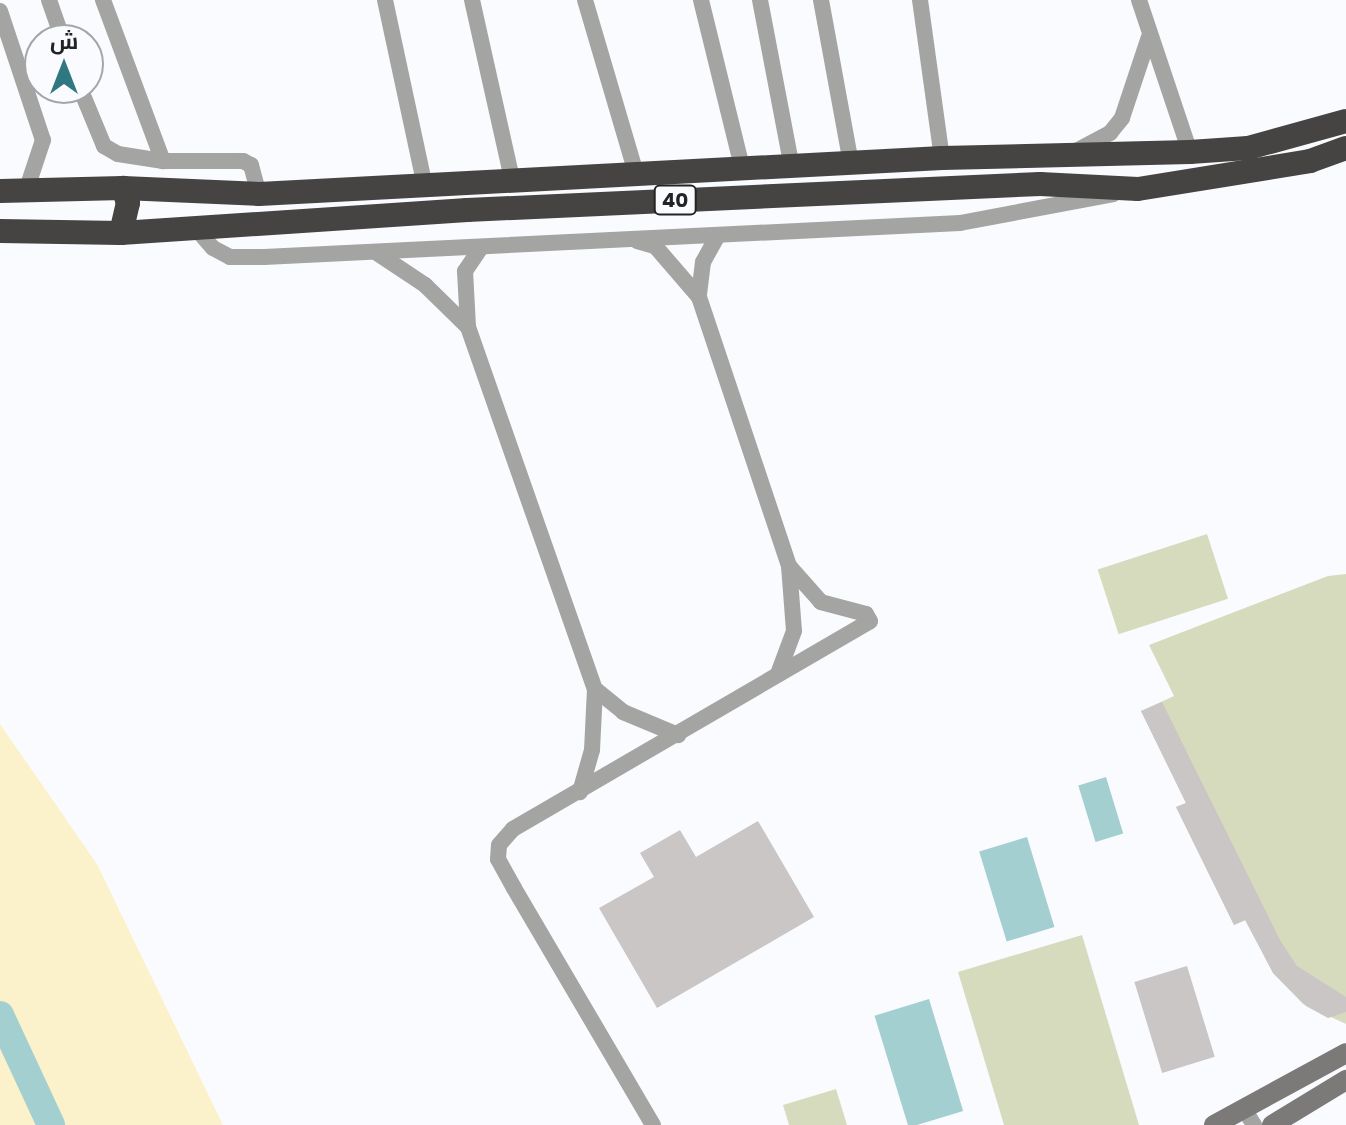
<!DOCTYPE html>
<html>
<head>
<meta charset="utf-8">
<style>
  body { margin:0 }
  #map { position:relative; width:1346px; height:1125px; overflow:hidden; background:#fafbfe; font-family:Poppins,Cairo,sans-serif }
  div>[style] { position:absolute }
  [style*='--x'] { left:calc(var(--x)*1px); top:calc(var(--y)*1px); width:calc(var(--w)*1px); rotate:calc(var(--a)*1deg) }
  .green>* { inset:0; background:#d7dbbe; transform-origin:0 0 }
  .sand>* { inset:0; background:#fbf2cc }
  .water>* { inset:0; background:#a4cfd0; transform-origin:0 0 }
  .river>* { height:28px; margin:-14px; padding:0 14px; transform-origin:14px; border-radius:14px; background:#a4cfd0 }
  .building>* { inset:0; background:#c9c6c5; transform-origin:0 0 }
  .street>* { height:16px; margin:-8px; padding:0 8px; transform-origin:8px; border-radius:8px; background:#a4a4a3 }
  .secondary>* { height:20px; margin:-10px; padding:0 10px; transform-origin:10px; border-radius:10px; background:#7b7a79 }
  .highway>* { height:24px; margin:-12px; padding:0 12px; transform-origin:12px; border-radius:12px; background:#454442 }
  span { translate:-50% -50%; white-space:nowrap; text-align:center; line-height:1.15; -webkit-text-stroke:6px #fafbfe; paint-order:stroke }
  .shield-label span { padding:2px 6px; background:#fafbfe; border:2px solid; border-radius:6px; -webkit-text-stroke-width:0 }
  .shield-label { font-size:20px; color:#222324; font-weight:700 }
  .north { position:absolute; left:24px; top:24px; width:80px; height:80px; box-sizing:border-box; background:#fafbfe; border:2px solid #a4a5a7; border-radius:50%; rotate:0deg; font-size:22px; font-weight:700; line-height:32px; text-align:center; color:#222324 }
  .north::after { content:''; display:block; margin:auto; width:28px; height:36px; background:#307881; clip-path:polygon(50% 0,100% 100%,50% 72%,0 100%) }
</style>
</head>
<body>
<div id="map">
  <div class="green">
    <div style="left:1207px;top:534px;width:68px;height:115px;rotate:72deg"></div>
    <div style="clip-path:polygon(1346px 574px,1346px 1024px,1303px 1004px,1273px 973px,1246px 920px,1234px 925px,1176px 807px,1186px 803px,1141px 711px,1174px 696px,1149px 645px,1328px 576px)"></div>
    <div style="clip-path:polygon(1082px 935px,1139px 1125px,1004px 1125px,958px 972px)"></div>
    <div style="clip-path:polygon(836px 1089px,847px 1125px,789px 1125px,783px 1105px)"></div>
  </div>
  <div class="sand">
    <div style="clip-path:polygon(0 724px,97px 864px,223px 1125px,0 1125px)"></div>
  </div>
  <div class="water">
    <div style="left:1106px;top:777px;width:59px;height:29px;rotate:73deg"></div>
    <div style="left:1027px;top:837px;width:94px;height:50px;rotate:73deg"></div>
    <div style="left:929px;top:999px;width:117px;height:57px;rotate:73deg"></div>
  </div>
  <div class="river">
    <div style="--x:0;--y:1015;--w:121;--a:65.1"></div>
  </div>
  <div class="building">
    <div style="clip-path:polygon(1162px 702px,1280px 940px,1297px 966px,1346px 997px,1346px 1012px,1328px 1018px,1306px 1006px,1273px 973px,1245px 920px,1234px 925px,1176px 807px,1186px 803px,1141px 711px)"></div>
    <div style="clip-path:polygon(758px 821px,814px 917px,657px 1008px,599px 908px,654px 877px,640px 853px,680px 830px,696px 857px)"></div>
    <div style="left:1187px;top:966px;width:95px;height:55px;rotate:73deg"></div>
  </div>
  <div class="street">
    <div style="--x:49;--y:0;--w:42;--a:70.7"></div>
    <div style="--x:103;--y:0;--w:172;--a:69.6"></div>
    <div style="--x:163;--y:161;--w:80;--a:0"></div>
    <div style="--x:243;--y:161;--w:9;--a:27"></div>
    <div style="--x:251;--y:165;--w:30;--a:75"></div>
    <div style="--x:385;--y:0;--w:186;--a:77.9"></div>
    <div style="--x:472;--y:0;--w:183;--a:77.4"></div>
    <div style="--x:585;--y:0;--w:180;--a:73.6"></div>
    <div style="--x:701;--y:0;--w:172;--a:76.2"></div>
    <div style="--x:760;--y:0;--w:170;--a:79.2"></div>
    <div style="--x:821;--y:0;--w:167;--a:79.6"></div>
    <div style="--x:920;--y:0;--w:160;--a:82.1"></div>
    <div style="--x:1139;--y:0;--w:160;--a:71.5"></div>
    <div style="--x:0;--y:11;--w:136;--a:71.6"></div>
    <div style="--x:43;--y:140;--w:54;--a:108.4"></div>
    <div style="--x:80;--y:88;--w:63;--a:67.5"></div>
    <div style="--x:104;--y:146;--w:16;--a:30"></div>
    <div style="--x:118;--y:154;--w:46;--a:8.8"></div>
    <div style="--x:1074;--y:152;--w:41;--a:-27.8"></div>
    <div style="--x:1110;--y:133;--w:19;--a:-51"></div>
    <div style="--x:1122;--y:118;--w:85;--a:-71.6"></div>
    <div style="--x:193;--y:225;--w:30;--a:49"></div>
    <div style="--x:213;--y:248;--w:19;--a:28"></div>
    <div style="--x:230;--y:257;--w:34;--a:0"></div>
    <div style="--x:264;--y:257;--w:697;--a:-2.8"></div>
    <div style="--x:960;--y:223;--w:156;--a:-10.7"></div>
    <div style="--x:718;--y:235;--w:31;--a:119"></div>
    <div style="--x:703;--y:262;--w:35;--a:97"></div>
    <div style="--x:699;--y:297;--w:284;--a:71.5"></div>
    <div style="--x:789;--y:566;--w:65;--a:85.6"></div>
    <div style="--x:794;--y:631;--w:46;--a:110.4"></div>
    <div style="--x:637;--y:241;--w:19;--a:16"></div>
    <div style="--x:655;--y:246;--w:67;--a:49.2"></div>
    <div style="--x:480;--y:249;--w:27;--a:124"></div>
    <div style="--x:465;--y:271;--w:56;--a:86.9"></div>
    <div style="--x:468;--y:327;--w:384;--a:70.7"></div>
    <div style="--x:595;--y:689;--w:61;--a:92.8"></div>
    <div style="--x:592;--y:750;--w:44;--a:105.9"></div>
    <div style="--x:377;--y:253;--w:58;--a:33.7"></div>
    <div style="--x:425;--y:285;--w:60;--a:44.3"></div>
    <div style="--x:595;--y:689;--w:36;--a:39"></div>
    <div style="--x:623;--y:712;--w:60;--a:22.7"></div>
    <div style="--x:1244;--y:1109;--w:19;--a:58"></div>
    <div style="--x:653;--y:1125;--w:275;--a:-120.4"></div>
    <div style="--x:514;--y:888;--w:33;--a:-119"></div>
    <div style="--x:498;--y:859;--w:14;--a:-86"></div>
    <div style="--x:499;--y:845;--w:21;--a:-49"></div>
    <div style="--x:513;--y:829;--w:413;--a:-30.2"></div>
    <div style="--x:870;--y:621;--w:8;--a:-120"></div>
    <div style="--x:866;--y:614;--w:47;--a:-165.1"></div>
    <div style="--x:821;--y:602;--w:48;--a:-131.6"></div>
  </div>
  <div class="secondary">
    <div style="--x:1214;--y:1125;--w:150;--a:-28.6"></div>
    <div style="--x:1272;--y:1125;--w:87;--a:-31.3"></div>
  </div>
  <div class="highway">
    <div style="--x:0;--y:191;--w:123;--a:-1.4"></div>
    <div style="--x:123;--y:188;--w:136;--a:2.5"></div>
    <div style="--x:259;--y:194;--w:684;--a:-3.02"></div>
    <div style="--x:942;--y:158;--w:248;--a:-1.4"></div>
    <div style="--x:1190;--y:152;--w:58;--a:-3.9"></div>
    <div style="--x:1248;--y:148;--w:102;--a:-15.4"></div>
    <div style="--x:0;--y:231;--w:121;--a:0.9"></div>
    <div style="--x:121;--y:233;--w:347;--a:-3.8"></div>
    <div style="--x:467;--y:210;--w:574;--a:-2.6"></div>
    <div style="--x:1040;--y:184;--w:98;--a:2.9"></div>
    <div style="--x:1138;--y:189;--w:174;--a:-9.2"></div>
    <div style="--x:1310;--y:161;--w:38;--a:-20"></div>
    <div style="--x:121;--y:233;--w:31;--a:-77"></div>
    <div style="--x:128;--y:203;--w:16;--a:-108"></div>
  </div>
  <div class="shield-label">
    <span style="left:675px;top:200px">40</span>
  </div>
  <div class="north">ش</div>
</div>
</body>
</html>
